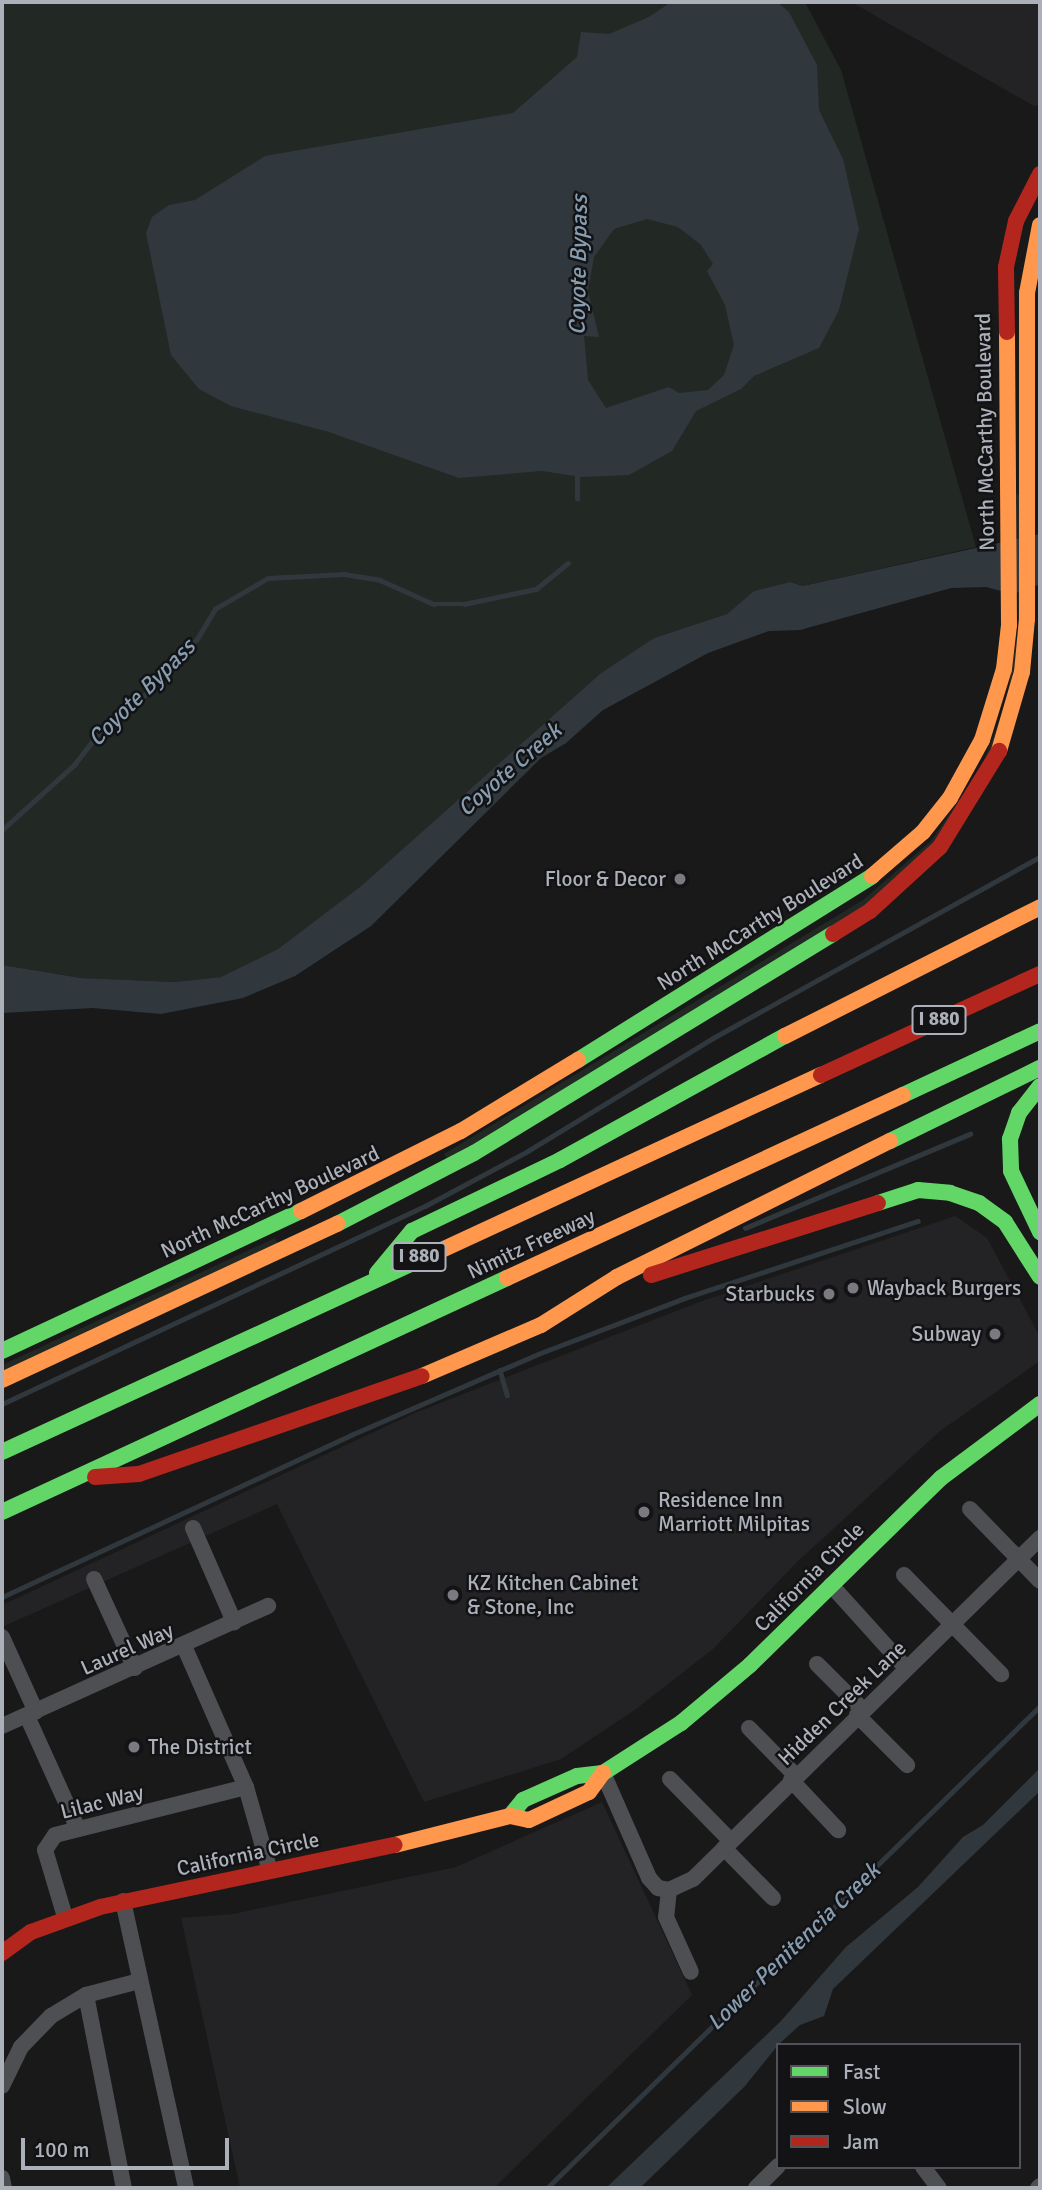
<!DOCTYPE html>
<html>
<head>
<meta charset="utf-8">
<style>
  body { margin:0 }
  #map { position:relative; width:1042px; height:2190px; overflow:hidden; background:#191919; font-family:Signika,sans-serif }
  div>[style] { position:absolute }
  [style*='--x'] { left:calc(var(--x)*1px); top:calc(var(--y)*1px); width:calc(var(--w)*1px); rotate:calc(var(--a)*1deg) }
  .built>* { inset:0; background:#232325 }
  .green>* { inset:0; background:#222823 }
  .water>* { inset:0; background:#30383e }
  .stream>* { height:4.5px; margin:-2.25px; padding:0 2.25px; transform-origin:2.25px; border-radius:2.25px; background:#30383e }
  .street>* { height:16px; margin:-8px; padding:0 8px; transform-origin:8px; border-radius:8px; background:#4e4f52 }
  .fast>* { height:16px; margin:-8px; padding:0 8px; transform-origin:8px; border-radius:8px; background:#63d668 }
  .slow>* { height:16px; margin:-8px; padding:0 8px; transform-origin:8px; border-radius:8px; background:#ff974d }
  .jam>* { height:16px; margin:-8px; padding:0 8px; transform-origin:8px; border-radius:8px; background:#b3261e }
  .dots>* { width:19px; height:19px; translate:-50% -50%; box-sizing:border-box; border:4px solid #131315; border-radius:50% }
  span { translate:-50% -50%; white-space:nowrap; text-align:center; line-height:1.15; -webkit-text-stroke:5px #131315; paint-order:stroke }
  .shield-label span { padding:2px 5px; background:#131315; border:2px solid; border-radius:5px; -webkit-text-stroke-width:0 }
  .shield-label { font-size:19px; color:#acb0b9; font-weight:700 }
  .street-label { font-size:21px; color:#acb0b9 }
  .poi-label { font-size:21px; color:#acb0b9 }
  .right { translate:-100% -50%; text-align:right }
  .left { translate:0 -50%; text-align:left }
  .water-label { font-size:23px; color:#869db1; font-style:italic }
  .frame { position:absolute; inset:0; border:4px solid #acb0b9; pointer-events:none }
  .legend { position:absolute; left:776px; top:2043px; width:245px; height:126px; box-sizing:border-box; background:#131315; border:2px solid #505257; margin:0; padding:9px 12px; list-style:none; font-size:21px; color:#acb0b9 }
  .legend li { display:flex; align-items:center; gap:14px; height:35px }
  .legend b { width:35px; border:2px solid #505257 }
  .scale { position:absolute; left:21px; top:2138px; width:208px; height:32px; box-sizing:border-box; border:4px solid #acb0b9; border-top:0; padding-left:9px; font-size:21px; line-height:24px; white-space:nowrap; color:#acb0b9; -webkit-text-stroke:5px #131315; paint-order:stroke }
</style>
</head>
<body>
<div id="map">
  <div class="built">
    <div style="clip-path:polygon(851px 2px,1040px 2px,1040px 104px,1034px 106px)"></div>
    <div style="clip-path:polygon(955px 1216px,987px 1238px,1040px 1337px,1040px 1361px,940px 1431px,797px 1562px,713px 1649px,636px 1709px,561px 1759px,424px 1802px,277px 1504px,2px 1627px,2px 1605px,417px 1412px,702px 1301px)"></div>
    <div style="clip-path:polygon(602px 1802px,692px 1995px,494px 2188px,240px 2188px,181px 1918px,233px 1914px,456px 1867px)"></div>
  </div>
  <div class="green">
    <div style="clip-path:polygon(2px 2px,805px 2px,841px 70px,976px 547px,803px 586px,790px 582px,754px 591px,727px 614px,654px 638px,601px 673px,361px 886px,278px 949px,221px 977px,175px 982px,81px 978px,2px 965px)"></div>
    <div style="clip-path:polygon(1017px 494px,1020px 495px,1020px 633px,1008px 707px,979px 783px,935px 847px,865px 908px,449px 1162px,444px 1154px,863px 900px,931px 841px,982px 766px,1006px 703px,1018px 629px)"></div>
    <div style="clip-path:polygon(275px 1238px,278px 1244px,2px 1375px,2px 1365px)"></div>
  </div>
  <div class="water">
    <div style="clip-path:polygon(evenodd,671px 2px,777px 2px,789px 12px,817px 65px,819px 110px,843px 159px,859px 229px,839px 310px,819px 348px,754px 376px,741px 389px,696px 411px,672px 451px,629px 475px,582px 477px,542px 471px,459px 478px,329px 432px,231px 406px,199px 389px,171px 355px,146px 233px,152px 217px,169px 205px,195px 200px,265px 156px,513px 113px,577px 57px,581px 32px,609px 34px,649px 17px,671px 2px,647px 219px,678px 227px,701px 245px,713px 264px,707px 271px,725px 305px,734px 345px,724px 375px,708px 390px,679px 393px,669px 387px,606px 408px,588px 380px,584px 336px,599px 337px,588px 291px,594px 257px,614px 229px,647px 219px)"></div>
    <div style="clip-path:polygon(1040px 534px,1040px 584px,1013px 594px,986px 587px,951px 588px,800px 630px,769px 631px,708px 653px,603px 710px,566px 743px,541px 758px,371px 926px,295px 976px,243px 998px,161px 1014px,93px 1008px,2px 1013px,2px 965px,81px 978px,175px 982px,221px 977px,278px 949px,361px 886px,601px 673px,654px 638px,727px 614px,754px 591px,790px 582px,803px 586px)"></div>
    <div style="clip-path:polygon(1040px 1768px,1040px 1791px,833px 1989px,824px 2016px,800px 2025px,778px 2045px,745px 2086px,640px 2188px,606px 2188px,781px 2021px,846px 1947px,918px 1887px,963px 1837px,983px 1825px)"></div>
  </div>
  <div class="stream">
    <div style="--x:577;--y:499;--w:27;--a:-90"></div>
    <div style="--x:2;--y:830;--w:97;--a:-42.1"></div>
    <div style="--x:74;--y:765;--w:56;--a:-52.3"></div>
    <div style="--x:108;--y:721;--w:36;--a:-32"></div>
    <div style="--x:138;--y:702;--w:86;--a:-46.9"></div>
    <div style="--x:197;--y:639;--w:35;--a:-59"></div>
    <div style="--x:215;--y:609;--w:61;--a:-30.3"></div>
    <div style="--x:268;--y:578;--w:76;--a:-3"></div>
    <div style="--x:344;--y:574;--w:36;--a:9"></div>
    <div style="--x:380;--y:580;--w:59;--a:24"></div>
    <div style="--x:434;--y:604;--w:30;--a:0"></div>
    <div style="--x:464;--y:604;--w:74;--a:-11.8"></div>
    <div style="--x:536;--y:589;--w:41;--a:-39.1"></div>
    <div style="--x:745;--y:1228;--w:244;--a:-22.7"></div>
    <div style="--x:500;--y:1370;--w:26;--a:74"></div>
    <div style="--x:2;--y:1404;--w:467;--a:-25.1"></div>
    <div style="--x:425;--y:1206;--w:117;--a:-28.1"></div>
    <div style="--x:528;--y:1151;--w:217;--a:-31.4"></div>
    <div style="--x:713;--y:1038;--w:374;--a:-29"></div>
    <div style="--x:2;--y:1597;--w:385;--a:-24.9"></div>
    <div style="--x:351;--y:1435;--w:204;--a:-23.4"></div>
    <div style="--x:538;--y:1354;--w:157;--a:-20.9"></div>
    <div style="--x:685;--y:1298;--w:245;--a:-18.3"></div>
    <div style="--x:547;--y:2188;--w:689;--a:-44.35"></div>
  </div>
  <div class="street">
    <div style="--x:970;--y:1509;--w:100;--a:45.8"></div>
    <div style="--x:193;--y:1528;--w:103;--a:66.4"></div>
    <div style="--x:904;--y:1575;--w:139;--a:45.6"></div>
    <div style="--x:94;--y:1579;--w:98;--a:65.3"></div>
    <div style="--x:831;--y:1585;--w:110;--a:47.9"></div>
    <div style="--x:2;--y:1637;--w:82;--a:65.6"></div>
    <div style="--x:184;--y:1646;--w:154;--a:66.3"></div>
    <div style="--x:246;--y:1787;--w:87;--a:74.1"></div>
    <div style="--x:817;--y:1664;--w:64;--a:45"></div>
    <div style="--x:857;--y:1715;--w:71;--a:45"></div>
    <div style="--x:27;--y:1716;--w:124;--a:65.7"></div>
    <div style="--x:2;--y:1726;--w:292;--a:-24.3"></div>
    <div style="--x:749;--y:1728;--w:67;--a:45.6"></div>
    <div style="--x:603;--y:1773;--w:115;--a:66.3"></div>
    <div style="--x:649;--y:1878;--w:13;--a:48"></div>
    <div style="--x:658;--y:1888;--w:11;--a:10"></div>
    <div style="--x:669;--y:1890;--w:27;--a:96"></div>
    <div style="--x:666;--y:1917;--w:60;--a:65.6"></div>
    <div style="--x:670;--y:1779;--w:87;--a:45.5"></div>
    <div style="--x:791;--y:1780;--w:69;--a:46.8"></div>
    <div style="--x:724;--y:1848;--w:70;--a:45.6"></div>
    <div style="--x:669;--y:1890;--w:26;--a:-25"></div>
    <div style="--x:693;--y:1879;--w:487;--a:-44.5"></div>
    <div style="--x:123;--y:1901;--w:294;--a:77.6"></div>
    <div style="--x:65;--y:1917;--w:70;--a:-106.6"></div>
    <div style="--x:45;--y:1850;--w:18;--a:-56"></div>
    <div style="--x:55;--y:1835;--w:197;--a:-14.1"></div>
    <div style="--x:86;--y:1995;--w:197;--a:78.9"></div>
    <div style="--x:2;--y:2086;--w:43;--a:-64"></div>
    <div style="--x:21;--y:2047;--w:43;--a:-45.9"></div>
    <div style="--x:51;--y:2016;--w:41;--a:-31"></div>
    <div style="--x:86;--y:1995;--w:55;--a:-14.8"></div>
    <div style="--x:923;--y:2167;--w:26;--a:53"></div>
    <div style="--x:2;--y:2178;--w:10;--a:79"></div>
    <div style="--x:756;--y:2188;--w:31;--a:-45"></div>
    <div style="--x:1038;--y:2188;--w:3;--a:-45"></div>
  </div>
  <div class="fast">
    <div style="--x:578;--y:1060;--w:347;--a:-32"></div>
    <div style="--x:1040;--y:1086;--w:34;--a:128"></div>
    <div style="--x:1019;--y:1113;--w:28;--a:109"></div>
    <div style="--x:1010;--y:1139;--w:32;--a:88"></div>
    <div style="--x:1011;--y:1171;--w:68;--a:64.6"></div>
    <div style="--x:903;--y:1095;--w:151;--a:-25"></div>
    <div style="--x:890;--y:1141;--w:167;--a:-26"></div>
    <div style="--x:878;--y:1203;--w:42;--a:-18"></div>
    <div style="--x:918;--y:1190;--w:32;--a:5"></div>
    <div style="--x:950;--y:1193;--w:31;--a:19"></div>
    <div style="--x:979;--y:1203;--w:32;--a:36"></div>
    <div style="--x:1005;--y:1222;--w:65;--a:57.5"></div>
    <div style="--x:337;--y:1224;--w:154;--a:-27.4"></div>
    <div style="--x:474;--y:1153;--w:421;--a:-31.4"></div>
    <div style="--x:377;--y:1273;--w:55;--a:-50.2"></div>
    <div style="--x:412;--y:1231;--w:164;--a:-25.6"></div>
    <div style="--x:560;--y:1160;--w:257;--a:-28.9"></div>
    <div style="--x:2;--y:1351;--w:330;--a:-25.1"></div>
    <div style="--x:2;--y:1452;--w:474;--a:-24.7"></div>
    <div style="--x:2;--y:1512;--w:557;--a:-24.86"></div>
    <div style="--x:510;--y:1816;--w:21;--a:-51"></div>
    <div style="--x:523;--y:1800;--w:59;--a:-24"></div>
    <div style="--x:577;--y:1776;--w:26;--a:-7"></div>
    <div style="--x:603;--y:1773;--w:93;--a:-32.7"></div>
    <div style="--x:681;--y:1723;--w:90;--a:-40"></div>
    <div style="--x:750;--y:1665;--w:267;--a:-44.4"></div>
    <div style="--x:941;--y:1478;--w:124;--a:-36.8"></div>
  </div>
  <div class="slow">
    <div style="--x:999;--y:751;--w:82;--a:-73.8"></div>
    <div style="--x:1022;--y:672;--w:53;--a:-84.6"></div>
    <div style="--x:1027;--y:619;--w:326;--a:-90"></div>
    <div style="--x:1027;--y:293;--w:69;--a:-79.2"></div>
    <div style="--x:872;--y:876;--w:67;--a:-40.8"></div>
    <div style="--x:923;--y:832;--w:43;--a:-51.5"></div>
    <div style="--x:950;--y:798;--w:66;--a:-61.1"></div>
    <div style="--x:982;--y:740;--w:74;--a:-72.8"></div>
    <div style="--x:1004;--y:669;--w:44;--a:-83.5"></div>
    <div style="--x:1009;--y:625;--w:293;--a:-90.4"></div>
    <div style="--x:785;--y:1036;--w:286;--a:-26.8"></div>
    <div style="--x:301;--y:1211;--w:179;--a:-26.6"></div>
    <div style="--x:461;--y:1131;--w:137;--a:-31.3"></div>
    <div style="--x:433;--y:1254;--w:427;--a:-24.8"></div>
    <div style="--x:507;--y:1278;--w:436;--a:-24.8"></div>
    <div style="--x:422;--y:1376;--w:129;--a:-23.2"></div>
    <div style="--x:541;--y:1325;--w:90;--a:-32.3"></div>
    <div style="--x:617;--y:1277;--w:305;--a:-26.5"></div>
    <div style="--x:2;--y:1380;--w:370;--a:-25"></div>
    <div style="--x:395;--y:1845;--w:119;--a:-14.2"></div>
    <div style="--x:510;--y:1816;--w:19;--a:12"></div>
    <div style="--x:529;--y:1820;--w:66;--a:-25"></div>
    <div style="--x:589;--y:1792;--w:24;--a:-54"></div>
  </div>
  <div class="jam">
    <div style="--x:1007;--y:332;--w:65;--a:-90.9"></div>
    <div style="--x:1006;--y:267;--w:47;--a:-77.7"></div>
    <div style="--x:1016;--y:221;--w:53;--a:-62.9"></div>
    <div style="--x:833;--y:934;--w:44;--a:-31.9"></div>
    <div style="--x:870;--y:911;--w:95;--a:-42.4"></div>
    <div style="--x:940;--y:847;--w:113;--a:-58.4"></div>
    <div style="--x:821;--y:1075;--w:241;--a:-24.8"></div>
    <div style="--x:651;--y:1275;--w:238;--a:-17.6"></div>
    <div style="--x:95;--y:1477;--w:44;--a:-3.9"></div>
    <div style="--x:139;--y:1474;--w:299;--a:-19.1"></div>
    <div style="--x:2;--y:1953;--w:36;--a:-36"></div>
    <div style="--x:31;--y:1932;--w:73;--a:-19.9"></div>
    <div style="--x:100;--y:1907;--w:301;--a:-11.9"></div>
  </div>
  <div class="dots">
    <div style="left:680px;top:879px;background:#797b81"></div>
    <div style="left:853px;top:1288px;background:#797b81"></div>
    <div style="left:829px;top:1294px;background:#797b81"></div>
    <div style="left:995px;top:1334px;background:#797b81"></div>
    <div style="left:644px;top:1512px;background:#797b81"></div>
    <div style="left:453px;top:1595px;background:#797b81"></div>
    <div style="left:134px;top:1747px;background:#797b81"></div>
  </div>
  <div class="shield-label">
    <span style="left:939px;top:1020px">I 880</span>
    <span style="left:419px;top:1257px">I 880</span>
  </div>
  <div class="street-label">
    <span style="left:985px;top:432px;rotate:-91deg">North McCarthy Boulevard</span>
    <span style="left:760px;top:922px;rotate:-32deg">North McCarthy Boulevard</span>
    <span style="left:270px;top:1202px;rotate:-25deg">North McCarthy Boulevard</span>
    <span style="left:531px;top:1244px;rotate:-25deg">Nimitz Freeway</span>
    <span style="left:809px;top:1577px;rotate:-45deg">California Circle</span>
    <span style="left:127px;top:1649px;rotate:-24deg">Laurel Way</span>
    <span style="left:842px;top:1703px;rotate:-44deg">Hidden Creek Lane</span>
    <span style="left:102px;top:1802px;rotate:-14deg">Lilac Way</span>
    <span style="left:248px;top:1854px;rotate:-12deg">California Circle</span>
  </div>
  <div class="poi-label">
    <span class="right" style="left:666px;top:879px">Floor &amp; Decor</span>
    <span class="left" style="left:867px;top:1288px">Wayback Burgers</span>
    <span class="right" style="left:815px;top:1294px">Starbucks</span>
    <span class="right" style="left:981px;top:1334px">Subway</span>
    <span class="left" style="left:658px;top:1512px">Residence Inn<br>Marriott Milpitas</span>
    <span class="left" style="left:467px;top:1595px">KZ Kitchen Cabinet<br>&amp; Stone, Inc</span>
    <span class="left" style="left:148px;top:1747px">The District</span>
  </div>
  <div class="water-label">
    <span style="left:579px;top:265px;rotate:-89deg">Coyote Bypass</span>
    <span style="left:142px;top:693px;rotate:-45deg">Coyote Bypass</span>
    <span style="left:510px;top:770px;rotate:-41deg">Coyote Creek</span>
    <span style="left:794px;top:1947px;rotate:-44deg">Lower Penitencia Creek</span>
  </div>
  <div class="frame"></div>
  <ul class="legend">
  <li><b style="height:9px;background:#63d668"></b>Fast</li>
  <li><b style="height:9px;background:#ff974d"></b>Slow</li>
  <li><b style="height:9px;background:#b3261e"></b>Jam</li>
  </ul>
  <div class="scale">100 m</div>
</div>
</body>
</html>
